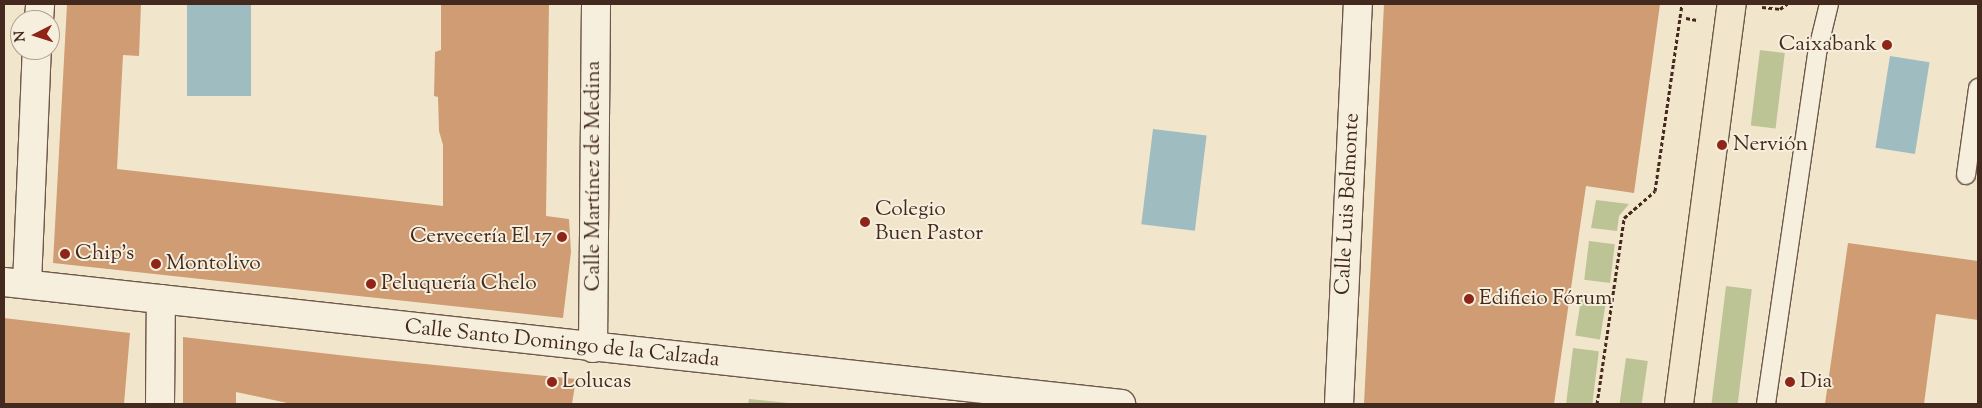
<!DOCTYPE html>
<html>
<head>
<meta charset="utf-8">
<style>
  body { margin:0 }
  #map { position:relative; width:1982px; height:408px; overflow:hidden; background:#f1e6cb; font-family:"Sorts Mill Goudy",serif }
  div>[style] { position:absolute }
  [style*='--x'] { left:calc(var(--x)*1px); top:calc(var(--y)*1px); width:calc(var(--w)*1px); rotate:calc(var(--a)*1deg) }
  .green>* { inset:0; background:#bcc496; transform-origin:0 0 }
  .water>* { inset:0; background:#9fbdc1; transform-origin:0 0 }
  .building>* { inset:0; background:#d09c74 }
  .path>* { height:3px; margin-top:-1.5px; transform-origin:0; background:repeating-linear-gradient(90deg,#44291f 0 4px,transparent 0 6.5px) }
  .roads { filter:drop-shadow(1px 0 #6f584a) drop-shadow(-1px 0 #6f584a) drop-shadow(0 1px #6f584a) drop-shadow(0 -1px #6f584a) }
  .lane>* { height:18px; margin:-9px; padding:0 9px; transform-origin:9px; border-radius:9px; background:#f6efdd }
  .street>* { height:28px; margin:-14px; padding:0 14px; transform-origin:14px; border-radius:14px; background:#f6efdd }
  .primary>* { height:28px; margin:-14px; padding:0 14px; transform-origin:14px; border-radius:14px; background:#f1e6cb }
  .dots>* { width:14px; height:14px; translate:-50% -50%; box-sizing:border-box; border:2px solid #f6efdd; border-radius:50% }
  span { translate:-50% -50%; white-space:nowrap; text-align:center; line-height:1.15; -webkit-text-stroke:4px #f6efdd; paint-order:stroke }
  .poi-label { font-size:21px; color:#44291f }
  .right { translate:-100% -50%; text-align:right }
  .left { translate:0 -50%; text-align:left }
  .street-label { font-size:21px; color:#44291f }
  .frame { position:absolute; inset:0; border:5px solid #44291f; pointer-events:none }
  .north { position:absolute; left:10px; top:10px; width:50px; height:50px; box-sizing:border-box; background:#f6efdd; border:1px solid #afa091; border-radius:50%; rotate:265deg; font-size:14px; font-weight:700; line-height:20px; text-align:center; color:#44291f }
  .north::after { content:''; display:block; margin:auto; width:18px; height:22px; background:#8f2418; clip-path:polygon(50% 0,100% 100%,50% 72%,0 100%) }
</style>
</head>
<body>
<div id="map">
  <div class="green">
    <div style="left:1760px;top:50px;width:25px;height:76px;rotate:7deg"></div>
    <div style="clip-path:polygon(1596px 200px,1629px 204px,1619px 216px,1617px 231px,1591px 228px)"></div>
    <div style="left:1589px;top:241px;width:26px;height:39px;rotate:7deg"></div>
    <div style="left:1726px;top:286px;width:26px;height:119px;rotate:7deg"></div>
    <div style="left:1582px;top:293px;width:25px;height:43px;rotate:9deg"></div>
    <div style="left:1573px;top:348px;width:26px;height:57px;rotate:7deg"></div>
    <div style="left:1626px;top:358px;width:22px;height:47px;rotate:8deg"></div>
    <div style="clip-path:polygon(749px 399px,798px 404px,748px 404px)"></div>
  </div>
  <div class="water">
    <div style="left:187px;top:4px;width:64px;height:92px"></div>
    <div style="left:1890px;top:56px;width:40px;height:93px;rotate:9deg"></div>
    <div style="left:1153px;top:129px;width:54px;height:96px;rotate:7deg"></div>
  </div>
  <div class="building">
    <div style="clip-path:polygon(67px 4px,141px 4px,139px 56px,123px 55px,117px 169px,443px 206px,443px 145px,439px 131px,438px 97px,434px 96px,435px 52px,441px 50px,441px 4px,549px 4px,546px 216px,569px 219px,571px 252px,563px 318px,53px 263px)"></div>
    <div style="clip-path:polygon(1384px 4px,1660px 4px,1634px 193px,1586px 186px,1554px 404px,1364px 404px)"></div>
    <div style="clip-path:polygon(1848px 243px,1978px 261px,1978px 320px,1936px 314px,1924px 404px,1825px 404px)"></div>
    <div style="clip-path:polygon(4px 318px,130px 333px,124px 404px,4px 404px)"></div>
    <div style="clip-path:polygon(183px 337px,365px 358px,576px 379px,572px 404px,292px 404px,236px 392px,236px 404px,183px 404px)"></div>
  </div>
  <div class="path">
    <div style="--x:1762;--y:7;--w:18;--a:6"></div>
    <div style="--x:1780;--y:9;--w:9;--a:-36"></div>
    <div style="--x:1686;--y:18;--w:11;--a:10"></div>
    <div style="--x:1597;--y:404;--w:188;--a:-81.7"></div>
    <div style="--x:1624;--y:218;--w:41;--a:-41.1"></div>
    <div style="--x:1655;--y:191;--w:189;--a:-81.8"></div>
  </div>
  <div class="roads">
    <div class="lane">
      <div style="--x:1966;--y:175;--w:88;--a:-82.1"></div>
      <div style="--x:1766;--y:404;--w:359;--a:-81.7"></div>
      <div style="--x:1818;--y:49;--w:46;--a:-76.3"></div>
    </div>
    <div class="street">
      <div style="--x:39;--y:20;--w:16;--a:-86"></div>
      <div style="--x:4;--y:282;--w:1124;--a:6.23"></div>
      <div style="--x:27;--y:284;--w:234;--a:-87.6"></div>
      <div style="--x:593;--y:348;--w:344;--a:-89.5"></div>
      <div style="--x:160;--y:404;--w:105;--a:-89.5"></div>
      <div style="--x:1339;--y:404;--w:400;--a:-87.3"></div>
    </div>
    <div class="primary">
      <div style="--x:1679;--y:404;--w:403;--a:-82.5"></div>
    </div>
  </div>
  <div class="dots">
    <div style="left:1887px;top:45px;background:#8f2418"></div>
    <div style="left:1722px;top:145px;background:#8f2418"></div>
    <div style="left:865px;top:222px;background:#8f2418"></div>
    <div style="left:562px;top:237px;background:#8f2418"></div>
    <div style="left:65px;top:254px;background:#8f2418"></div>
    <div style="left:156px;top:264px;background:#8f2418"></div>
    <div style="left:371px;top:284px;background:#8f2418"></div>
    <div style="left:1469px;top:299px;background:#8f2418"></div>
    <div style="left:552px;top:382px;background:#8f2418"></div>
    <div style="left:1790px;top:382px;background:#8f2418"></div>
  </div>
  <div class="poi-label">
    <span class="right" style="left:1877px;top:45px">Caixabank</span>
    <span class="left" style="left:1733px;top:145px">Nervión</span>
    <span class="left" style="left:875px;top:222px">Colegio<br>Buen Pastor</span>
    <span class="right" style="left:552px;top:237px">Cervecería El 17</span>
    <span class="left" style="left:75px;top:254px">Chip's</span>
    <span class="left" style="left:166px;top:264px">Montolivo</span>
    <span class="left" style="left:381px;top:284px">Peluquería Chelo</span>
    <span class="left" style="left:1479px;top:299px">Edificio Fórum</span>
    <span class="left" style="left:562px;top:382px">Lolucas</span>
    <span class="left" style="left:1800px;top:382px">Dia</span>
  </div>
  <div class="street-label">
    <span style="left:594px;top:176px;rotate:-90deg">Calle Martínez de Medina</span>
    <span style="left:1348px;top:204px;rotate:-87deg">Calle Luis Belmonte</span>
    <span style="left:562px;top:344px;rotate:6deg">Calle Santo Domingo de la Calzada</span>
  </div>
  <div class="frame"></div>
  <div class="north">N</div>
</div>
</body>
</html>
